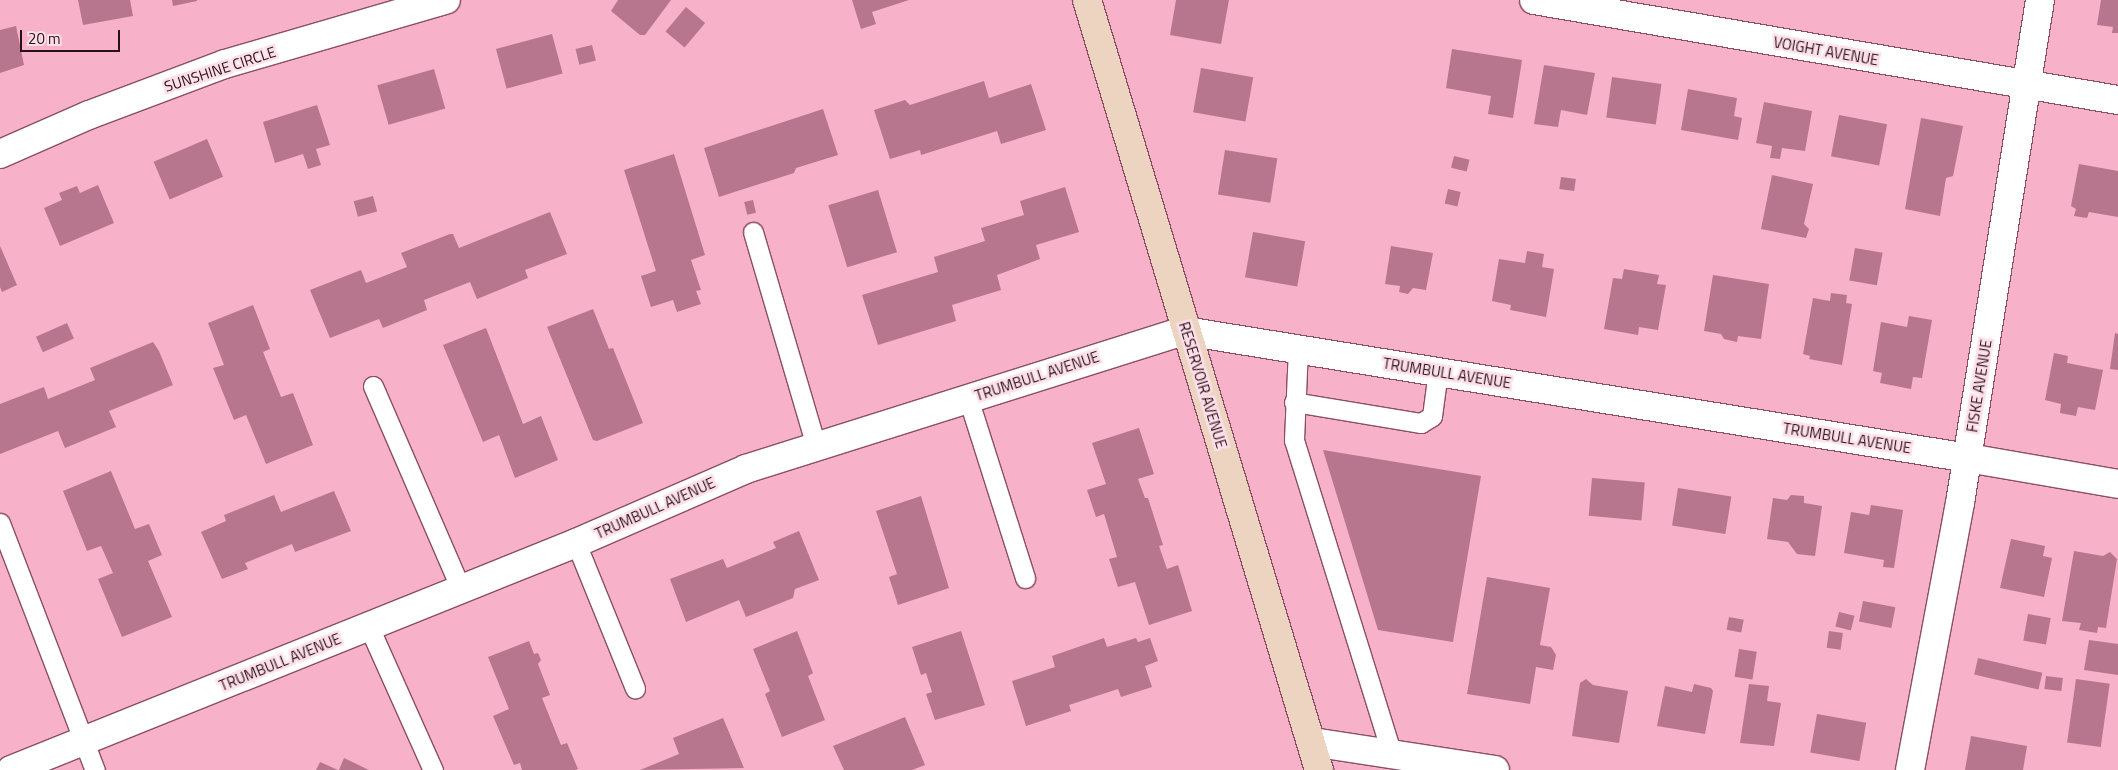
<!DOCTYPE html>
<html>
<head>
<meta charset="utf-8">
<style>
  body { margin:0 }
  #map { position:relative; width:2118px; height:770px; overflow:hidden; background:#f7b1c9; font-family:"Titillium Web",sans-serif }
  div>[style] { position:absolute }
  [style*='--x'] { left:calc(var(--x)*1px); top:calc(var(--y)*1px); width:calc(var(--w)*1px); rotate:calc(var(--a)*1deg) }
  .building>* { inset:0; background:#b7768e; transform-origin:0 0 }
  .roads { filter:drop-shadow(1px 0 #8b4e65) drop-shadow(-1px 0 #8b4e65) drop-shadow(0 1px #8b4e65) drop-shadow(0 -1px #8b4e65) }
  .service>* { height:19px; margin:-9.5px; padding:0 9.5px; transform-origin:9.5px; border-radius:9.5px; background:#fff }
  .minor>* { height:28px; margin:-14px; padding:0 14px; transform-origin:14px; border-radius:14px; background:#fff }
  .tertiary>* { height:28px; margin:-14px; padding:0 14px; transform-origin:14px; border-radius:14px; background:#fff }
  .secondary>* { height:28px; margin:-14px; padding:0 14px; transform-origin:14px; border-radius:14px; background:#ecd4c1 }
  span { translate:-50% -50%; white-space:nowrap; text-align:center; line-height:1.15; -webkit-text-stroke:5px #fddfe9; paint-order:stroke }
  .street-label { font-size:15px; color:#280f19 }
  .scale { position:absolute; left:20px; top:30px; width:100px; height:22px; box-sizing:border-box; border:2px solid #280f19; border-top:0; padding-left:6px; font-size:15px; line-height:18px; white-space:nowrap; color:#280f19; -webkit-text-stroke:4px #fddfe9; paint-order:stroke }
</style>
</head>
<body>
<div id="map">
  <div class="building">
    <div style="clip-path:polygon(78px 0,130px 0,133px 16px,83px 25px)"></div>
    <div style="clip-path:polygon(172px 0,197px 0,197px 1px,173px 6px)"></div>
    <div style="clip-path:polygon(618px 0,671px 0,645px 35px,640px 35px,611px 11px)"></div>
    <div style="clip-path:polygon(852px 0,909px 0,872px 12px,876px 24px,861px 29px)"></div>
    <div style="clip-path:polygon(1176px 0,1229px 0,1221px 44px,1170px 35px)"></div>
    <div style="clip-path:polygon(2101px 0,2118px 0,2118px 33px,2112px 33px,2113px 27px,2097px 25px)"></div>
    <div style="left:686px;top:7px;width:25px;height:32px;rotate:40deg"></div>
    <div style="clip-path:polygon(16px 26px,24px 65px,0 73px,0 30px)"></div>
    <div style="left:552px;top:34px;width:41px;height:58px;rotate:75deg"></div>
    <div style="left:592px;top:45px;width:16px;height:17px;rotate:76deg"></div>
    <div style="clip-path:polygon(1452px 49px,1522px 60px,1513px 118px,1488px 114px,1491px 96px,1446px 88px)"></div>
    <div style="clip-path:polygon(1544px 65px,1595px 73px,1587px 115px,1561px 110px,1558px 127px,1534px 124px)"></div>
    <div style="left:1201px;top:68px;width:53px;height:45px;rotate:10deg"></div>
    <div style="left:434px;top:69px;width:41px;height:59px;rotate:74deg"></div>
    <div style="left:1612px;top:77px;width:50px;height:41px;rotate:8deg"></div>
    <div style="clip-path:polygon(984px 81px,989px 98px,1031px 84px,1046px 130px,1001px 144px,997px 131px,921px 155px,920px 150px,890px 159px,874px 110px,905px 100px,910px 105px)"></div>
    <div style="clip-path:polygon(1688px 89px,1737px 98px,1734px 116px,1742px 118px,1738px 140px,1681px 130px)"></div>
    <div style="clip-path:polygon(1764px 102px,1812px 111px,1805px 151px,1782px 148px,1780px 159px,1770px 158px,1772px 146px,1756px 143px)"></div>
    <div style="clip-path:polygon(317px 105px,330px 145px,316px 149px,321px 165px,308px 169px,303px 154px,275px 163px,263px 122px)"></div>
    <div style="clip-path:polygon(823px 109px,838px 155px,796px 168px,794px 173px,719px 197px,704px 148px)"></div>
    <div style="left:1839px;top:115px;width:49px;height:42px;rotate:11deg"></div>
    <div style="clip-path:polygon(1921px 118px,1963px 126px,1953px 176px,1946px 178px,1940px 216px,1905px 209px)"></div>
    <div style="left:207px;top:139px;width:41px;height:58px;rotate:67deg"></div>
    <div style="left:1225px;top:150px;width:53px;height:45px;rotate:9deg"></div>
    <div style="clip-path:polygon(674px 154px,705px 255px,691px 260px,701px 290px,696px 291px,701px 304px,677px 312px,673px 300px,651px 307px,641px 276px,656px 271px,624px 170px)"></div>
    <div style="left:1454px;top:156px;width:16px;height:12px;rotate:14deg"></div>
    <div style="clip-path:polygon(2079px 164px,2118px 171px,2118px 217px,2089px 212px,2087px 218px,2074px 216px,2076px 209px,2071px 206px)"></div>
    <div style="clip-path:polygon(1772px 175px,1813px 184px,1804px 224px,1809px 229px,1806px 238px,1761px 229px)"></div>
    <div style="left:1561px;top:177px;width:15px;height:12px;rotate:8deg"></div>
    <div style="clip-path:polygon(98px 185px,114px 223px,60px 246px,44px 208px,62px 200px,59px 193px,77px 186px,80px 193px)"></div>
    <div style="clip-path:polygon(1065px 187px,1079px 232px,1036px 245px,1040px 259px,997px 275px,1001px 290px,952px 305px,956px 321px,878px 345px,862px 295px,938px 272px,934px 257px,985px 241px,981px 228px,1024px 215px,1020px 201px)"></div>
    <div style="left:1448px;top:189px;width:13px;height:15px;rotate:13deg"></div>
    <div style="left:878px;top:190px;width:65px;height:52px;rotate:73deg"></div>
    <div style="left:373px;top:196px;width:16px;height:20px;rotate:75deg"></div>
    <div style="left:753px;top:200px;width:13px;height:9px;rotate:77deg"></div>
    <div style="clip-path:polygon(550px 212px,567px 254px,525px 270px,528px 278px,477px 299px,470px 282px,424px 300px,427px 310px,383px 328px,379px 319px,330px 338px,310px 290px,361px 270px,366px 283px,407px 267px,401px 253px,450px 234px,453px 234px,459px 248px)"></div>
    <div style="left:1253px;top:232px;width:53px;height:46px;rotate:10deg"></div>
    <div style="clip-path:polygon(0 246px,17px 285px,2px 292px,0 287px)"></div>
    <div style="clip-path:polygon(1391px 246px,1433px 253px,1426px 290px,1413px 288px,1408px 294px,1399px 292px,1400px 286px,1385px 284px)"></div>
    <div style="left:1855px;top:248px;width:28px;height:33px;rotate:10deg"></div>
    <div style="clip-path:polygon(1527px 251px,1544px 254px,1542px 267px,1554px 269px,1546px 317px,1510px 310px,1511px 305px,1492px 301px,1499px 259px,1525px 263px)"></div>
    <div style="clip-path:polygon(1624px 269px,1659px 275px,1657px 284px,1666px 285px,1658px 330px,1639px 327px,1638px 335px,1604px 329px,1613px 278px,1622px 279px)"></div>
    <div style="clip-path:polygon(1713px 275px,1769px 284px,1761px 339px,1738px 336px,1737px 342px,1724px 339px,1721px 334px,1704px 331px)"></div>
    <div style="clip-path:polygon(1831px 293px,1847px 295px,1846px 303px,1852px 304px,1842px 365px,1809px 359px,1810px 356px,1803px 354px,1813px 298px,1830px 301px)"></div>
    <div style="clip-path:polygon(253px 305px,270px 349px,263px 352px,281px 397px,293px 393px,313px 445px,266px 464px,246px 415px,234px 420px,213px 368px,224px 365px,208px 323px)"></div>
    <div style="clip-path:polygon(593px 309px,609px 349px,613px 348px,643px 423px,597px 441px,593px 440px,547px 327px)"></div>
    <div style="clip-path:polygon(1909px 316px,1932px 320px,1922px 378px,1913px 377px,1911px 389px,1880px 383px,1882px 373px,1873px 371px,1881px 322px,1907px 327px)"></div>
    <div style="left:67px;top:323px;width:17px;height:34px;rotate:66deg"></div>
    <div style="clip-path:polygon(486px 328px,523px 424px,541px 416px,558px 460px,515px 478px,499px 435px,483px 442px,443px 345px)"></div>
    <div style="clip-path:polygon(2115px 333px,2118px 334px,2118px 370px,2110px 369px)"></div>
    <div style="clip-path:polygon(153px 342px,159px 351px,173px 385px,109px 411px,116px 427px,65px 448px,58px 431px,0 454px,0 404px,44px 387px,48px 399px,95px 380px,90px 368px)"></div>
    <div style="clip-path:polygon(2054px 353px,2068px 356px,2067px 363px,2103px 370px,2095px 410px,2078px 407px,2076px 416px,2060px 413px,2061px 404px,2045px 400px)"></div>
    <div style="clip-path:polygon(1139px 428px,1154px 474px,1138px 479px,1145px 498px,1148px 498px,1163px 545px,1159px 546px,1167px 569px,1178px 565px,1192px 611px,1149px 625px,1135px 582px,1118px 587px,1109px 559px,1117px 557px,1104px 514px,1096px 517px,1087px 490px,1106px 484px,1092px 443px)"></div>
    <div style="clip-path:polygon(1323px 450px,1481px 476px,1453px 642px,1378px 630px)"></div>
    <div style="clip-path:polygon(111px 471px,135px 529px,149px 524px,162px 555px,148px 561px,172px 617px,122px 637px,98px 579px,113px 573px,101px 546px,87px 551px,63px 491px)"></div>
    <div style="left:1592px;top:478px;width:53px;height:38px;rotate:5deg"></div>
    <div style="left:1678px;top:488px;width:54px;height:38px;rotate:9deg"></div>
    <div style="clip-path:polygon(334px 491px,351px 531px,295px 552px,292px 544px,245px 563px,248px 569px,222px 579px,201px 532px,226px 521px,224px 515px,274px 495px,281px 512px)"></div>
    <div style="clip-path:polygon(1791px 495px,1804px 496px,1804px 503px,1822px 506px,1815px 556px,1797px 554px,1788px 542px,1767px 539px,1773px 498px,1787px 500px)"></div>
    <div style="clip-path:polygon(921px 496px,949px 588px,898px 605px,889px 577px,897px 574px,876px 511px)"></div>
    <div style="clip-path:polygon(1871px 505px,1903px 510px,1894px 568px,1883px 567px,1884px 560px,1844px 553px,1851px 512px,1869px 515px)"></div>
    <div style="clip-path:polygon(799px 531px,819px 580px,795px 589px,793px 598px,746px 617px,739px 600px,686px 622px,670px 579px,723px 559px,727px 568px,776px 548px,773px 542px)"></div>
    <div style="clip-path:polygon(2011px 539px,2045px 546px,2043px 556px,2052px 558px,2044px 597px,2000px 588px)"></div>
    <div style="clip-path:polygon(2074px 551px,2103px 556px,2110px 552px,2117px 559px,2106px 628px,2098px 627px,2097px 633px,2079px 630px,2081px 623px,2062px 621px)"></div>
    <div style="clip-path:polygon(1487px 577px,1550px 588px,1540px 645px,1551px 647px,1556px 655px,1553px 670px,1536px 667px,1530px 704px,1467px 694px)"></div>
    <div style="left:1863px;top:601px;width:33px;height:21px;rotate:11deg"></div>
    <div style="left:1839px;top:612px;width:16px;height:15px;rotate:14deg"></div>
    <div style="left:2028px;top:614px;width:23px;height:27px;rotate:10deg"></div>
    <div style="left:1729px;top:617px;width:15px;height:13px;rotate:11deg"></div>
    <div style="clip-path:polygon(797px 631px,813px 673px,808px 676px,825px 720px,782px 737px,765px 694px,770px 691px,753px 649px)"></div>
    <div style="clip-path:polygon(961px 631px,985px 705px,935px 720px,926px 694px,932px 692px,926px 673px,921px 675px,912px 647px)"></div>
    <div style="left:1829px;top:631px;width:14px;height:17px;rotate:8deg"></div>
    <div style="clip-path:polygon(1104px 638px,1107px 647px,1136px 638px,1138px 642px,1150px 638px,1158px 661px,1145px 666px,1152px 687px,1121px 697px,1118px 689px,1069px 705px,1071px 711px,1026px 726px,1012px 681px,1055px 667px,1052px 656px)"></div>
    <div style="clip-path:polygon(2089px 640px,2118px 644px,2118px 675px,2084px 670px)"></div>
    <div style="clip-path:polygon(529px 641px,534px 654px,538px 653px,541px 660px,538px 664px,550px 695px,542px 698px,561px 745px,567px 743px,578px 769px,575px 770px,522px 770px,520px 763px,514px 765px,493px 716px,509px 709px,488px 657px)"></div>
    <div style="left:1739px;top:649px;width:18px;height:28px;rotate:9deg"></div>
    <div style="left:1978px;top:658px;width:66px;height:17px;rotate:13deg"></div>
    <div style="left:2046px;top:676px;width:17px;height:13px;rotate:7deg"></div>
    <div style="clip-path:polygon(1586px 679px,1593px 685px,1628px 691px,1619px 743px,1572px 736px,1580px 683px)"></div>
    <div style="left:2076px;top:679px;width:34px;height:64px;rotate:8deg"></div>
    <div style="clip-path:polygon(1694px 684px,1711px 688px,1713px 691px,1705px 734px,1657px 726px,1665px 686px,1692px 692px)"></div>
    <div style="clip-path:polygon(1749px 684px,1769px 686px,1767px 701px,1781px 703px,1774px 746px,1740px 743px)"></div>
    <div style="left:1817px;top:714px;width:50px;height:39px;rotate:10deg"></div>
    <div style="clip-path:polygon(905px 717px,925px 765px,912px 770px,844px 770px,833px 746px)"></div>
    <div style="clip-path:polygon(723px 718px,744px 768px,640px 770px,679px 754px,673px 738px)"></div>
    <div style="clip-path:polygon(1971px 736px,2027px 746px,2023px 770px,1965px 770px)"></div>
    <div style="clip-path:polygon(344px 758px,369px 770px,339px 770px)"></div>
    <div style="clip-path:polygon(320px 762px,338px 770px,316px 770px)"></div>
  </div>
  <div class="roads">
    <div class="service">
      <div style="--x:753;--y:232;--w:223;--a:73.6"></div>
      <div style="--x:1298;--y:348;--w:92;--a:92.5"></div>
      <div style="--x:1294;--y:440;--w:329;--a:72.7"></div>
      <div style="--x:373;--y:386;--w:221;--a:66.6"></div>
      <div style="--x:968;--y:398;--w:189;--a:72.4"></div>
      <div style="--x:1294;--y:402;--w:129;--a:9.4"></div>
      <div style="--x:1421;--y:423;--w:13;--a:-32"></div>
      <div style="--x:1432;--y:416;--w:45;--a:-82.4"></div>
      <div style="--x:0;--y:523;--w:265;--a:69"></div>
      <div style="--x:576;--y:543;--w:157;--a:67.9"></div>
      <div style="--x:369;--y:627;--w:157;--a:65.9"></div>
    </div>
    <div class="minor">
      <div style="--x:1534;--y:0;--w:592;--a:9.72"></div>
      <div style="--x:0;--y:154;--w:97;--a:-23.7"></div>
      <div style="--x:89;--y:115;--w:145;--a:-20.6"></div>
      <div style="--x:225;--y:64;--w:230;--a:-16.2"></div>
      <div style="--x:1185;--y:331;--w:793;--a:9.21"></div>
      <div style="--x:1968;--y:458;--w:152;--a:9.8"></div>
      <div style="--x:1312;--y:742;--w:185;--a:8.7"></div>
      <div style="--x:1910;--y:770;--w:272;--a:-79.4"></div>
      <div style="--x:1960;--y:503;--w:509;--a:-80.96"></div>
    </div>
    <div class="tertiary">
      <div style="--x:11;--y:770;--w:609;--a:-21.89"></div>
      <div style="--x:576;--y:543;--w:185;--a:-23.5"></div>
      <div style="--x:746;--y:469;--w:460;--a:-17.5"></div>
    </div>
    <div class="secondary">
      <div style="--x:1087;--y:0;--w:804;--a:73.23"></div>
    </div>
  </div>
  <div class="street-label">
    <span style="left:1826px;top:51px;rotate:10deg">VOIGHT AVENUE</span>
    <span style="left:220px;top:69px;rotate:-18deg">SUNSHINE CIRCLE</span>
    <span style="left:1447px;top:373px;rotate:9deg">TRUMBULL AVENUE</span>
    <span style="left:1037px;top:376px;rotate:-18deg">TRUMBULL AVENUE</span>
    <span style="left:1203px;top:385px;rotate:73deg">RESERVOIR AVENUE</span>
    <span style="left:1979px;top:386px;rotate:-81deg">FISKE AVENUE</span>
    <span style="left:1847px;top:438px;rotate:9deg">TRUMBULL AVENUE</span>
    <span style="left:655px;top:508px;rotate:-24deg">TRUMBULL AVENUE</span>
    <span style="left:280px;top:662px;rotate:-22deg">TRUMBULL AVENUE</span>
  </div>
  <div class="scale">20 m</div>
</div>
</body>
</html>
